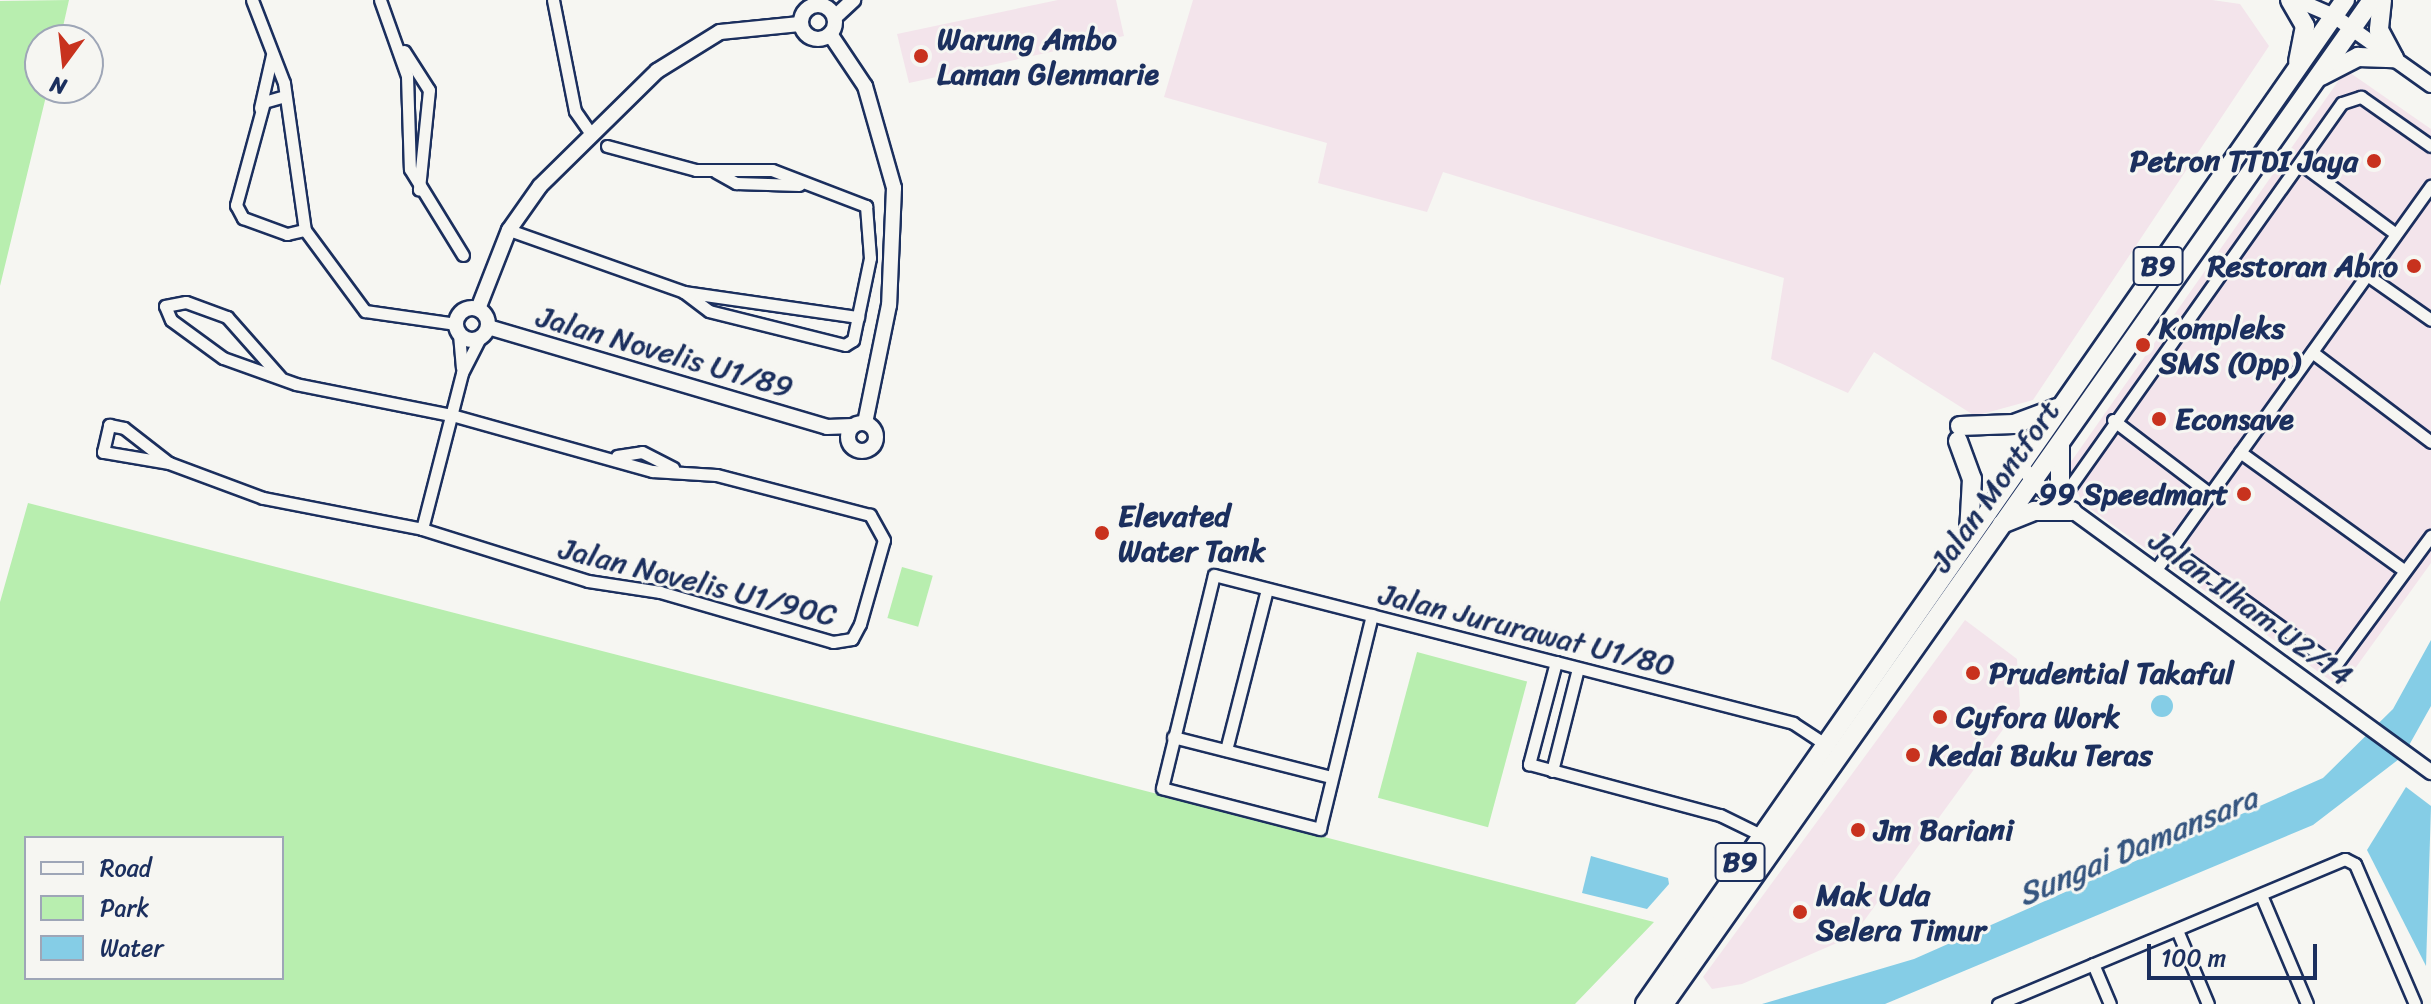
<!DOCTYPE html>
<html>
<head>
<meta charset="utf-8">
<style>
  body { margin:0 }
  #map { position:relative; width:2431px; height:1004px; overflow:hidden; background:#f6f6f2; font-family:Sriracha,sans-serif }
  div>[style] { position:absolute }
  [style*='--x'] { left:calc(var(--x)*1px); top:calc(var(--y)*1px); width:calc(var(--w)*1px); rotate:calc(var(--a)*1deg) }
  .built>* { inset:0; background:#f3e4eb }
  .green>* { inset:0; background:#b8eeaf; transform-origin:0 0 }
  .water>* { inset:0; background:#85cde6 }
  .round { border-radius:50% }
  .roads { filter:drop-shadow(2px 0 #1b2f5e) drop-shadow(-2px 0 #1b2f5e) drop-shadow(0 2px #1b2f5e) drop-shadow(0 -2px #1b2f5e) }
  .minor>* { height:11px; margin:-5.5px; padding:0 5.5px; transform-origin:5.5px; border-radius:5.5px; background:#f6f6f2 }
  .tertiary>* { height:14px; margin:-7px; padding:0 7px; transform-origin:7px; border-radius:7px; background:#f6f6f2 }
  .tertiary>.ring { margin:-7px; padding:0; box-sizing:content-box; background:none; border:14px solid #f6f6f2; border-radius:50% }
  .primary>* { height:18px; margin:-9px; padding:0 9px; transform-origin:9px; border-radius:9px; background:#f6f6f2 }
  .dots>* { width:22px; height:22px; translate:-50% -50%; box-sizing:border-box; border:4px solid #f6f6f2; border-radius:50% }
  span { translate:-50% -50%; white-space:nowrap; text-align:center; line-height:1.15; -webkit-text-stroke:6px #f6f6f2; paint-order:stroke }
  .shield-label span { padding:2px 6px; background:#f6f6f2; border:2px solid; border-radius:6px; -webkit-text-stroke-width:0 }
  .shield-label { font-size:28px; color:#1b2f5e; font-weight:700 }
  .poi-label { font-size:30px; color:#1b2f5e; font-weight:700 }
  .left { translate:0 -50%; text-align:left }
  .right { translate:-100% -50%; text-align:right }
  .street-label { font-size:30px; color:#1b2f5e }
  .water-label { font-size:32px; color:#365680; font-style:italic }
  .legend { position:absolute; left:24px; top:836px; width:260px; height:144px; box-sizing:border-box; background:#f6f6f2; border:2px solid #9ea6b7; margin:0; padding:10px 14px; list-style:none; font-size:24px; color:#1b2f5e }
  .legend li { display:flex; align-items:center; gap:16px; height:40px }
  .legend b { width:40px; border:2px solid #9ea6b7 }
  .north { position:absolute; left:24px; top:24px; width:80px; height:80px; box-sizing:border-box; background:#f6f6f2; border:2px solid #9ea6b7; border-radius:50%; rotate:195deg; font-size:22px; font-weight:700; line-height:32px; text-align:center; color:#1b2f5e }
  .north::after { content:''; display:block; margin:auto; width:28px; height:36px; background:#c8321e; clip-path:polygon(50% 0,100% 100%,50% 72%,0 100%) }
  .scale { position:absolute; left:2147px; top:944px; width:170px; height:36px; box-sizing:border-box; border:4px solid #1b2f5e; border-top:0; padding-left:10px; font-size:24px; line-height:28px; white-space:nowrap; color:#1b2f5e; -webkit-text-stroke:6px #f6f6f2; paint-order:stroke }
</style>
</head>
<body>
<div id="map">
  <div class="built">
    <div style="clip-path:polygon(1058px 0,1116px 0,1124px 36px,909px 83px,897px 34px)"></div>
    <div style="clip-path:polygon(1193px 0,2212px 0,2240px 4px,2269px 46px,2033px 400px,1975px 416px,1874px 352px,1848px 393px,1771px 359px,1784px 278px,1443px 172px,1427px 212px,1318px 183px,1327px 143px,1164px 97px)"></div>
    <div style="clip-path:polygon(2346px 70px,2431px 129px,2431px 563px,2341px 688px,2082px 503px,2068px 466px)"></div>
    <div style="clip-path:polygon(1965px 620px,2017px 659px,2020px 706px,1853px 936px,1742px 984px,1712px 989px,1703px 977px)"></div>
  </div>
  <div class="green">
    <div style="clip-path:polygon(69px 0,60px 40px,40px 40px,40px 88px,48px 88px,0 286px,0 1px)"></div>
    <div style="clip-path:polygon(evenodd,28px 503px,1654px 922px,1575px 1004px,0 1004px,0 602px,28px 503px,26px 838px,282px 838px,282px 978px,26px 978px,26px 838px)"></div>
    <div style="left:902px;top:567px;width:32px;height:53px;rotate:16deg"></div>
    <div style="left:1417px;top:652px;width:114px;height:151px;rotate:15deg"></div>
  </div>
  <div class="water">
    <div style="clip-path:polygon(2431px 640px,2431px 706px,2403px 756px,2313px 825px,1885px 1004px,1762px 1004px,1914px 959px,2323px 778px,2393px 709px)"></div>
    <div class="round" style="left:2151px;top:695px;width:22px;height:22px"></div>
    <div style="clip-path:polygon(2406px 787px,2431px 806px,2426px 966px,2367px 850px)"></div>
    <div style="clip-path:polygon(1591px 856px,1668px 878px,1669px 884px,1647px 909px,1582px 893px)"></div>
  </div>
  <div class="roads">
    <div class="minor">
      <div style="--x:252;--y:0;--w:89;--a:68.9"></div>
      <div style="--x:284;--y:83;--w:148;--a:81.9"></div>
      <div style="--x:305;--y:230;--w:101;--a:53.5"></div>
      <div style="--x:365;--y:311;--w:92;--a:8.1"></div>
      <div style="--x:380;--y:0;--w:81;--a:70.4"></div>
      <div style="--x:407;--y:76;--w:93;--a:88.2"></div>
      <div style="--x:410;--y:169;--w:101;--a:58.4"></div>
      <div style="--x:553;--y:0;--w:113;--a:78.8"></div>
      <div style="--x:575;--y:111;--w:24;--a:55"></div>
      <div style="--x:404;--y:51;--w:46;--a:57.3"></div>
      <div style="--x:429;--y:90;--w:100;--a:95.8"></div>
      <div style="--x:285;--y:96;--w:22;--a:164"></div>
      <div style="--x:264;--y:102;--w:107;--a:105.2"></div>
      <div style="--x:236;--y:205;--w:15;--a:62"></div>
      <div style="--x:243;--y:218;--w:47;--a:20"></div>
      <div style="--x:287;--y:234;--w:18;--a:-13"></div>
      <div style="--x:260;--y:108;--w:54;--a:-77.2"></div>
      <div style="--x:607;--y:146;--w:92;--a:15.1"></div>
      <div style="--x:696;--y:170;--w:76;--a:0"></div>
      <div style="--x:772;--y:170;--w:101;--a:21"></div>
      <div style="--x:866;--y:206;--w:52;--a:85.6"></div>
      <div style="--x:870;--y:258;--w:84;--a:101.7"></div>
      <div style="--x:853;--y:340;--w:9;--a:148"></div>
      <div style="--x:845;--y:345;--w:140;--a:-166"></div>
      <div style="--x:709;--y:311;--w:31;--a:-143"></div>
      <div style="--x:2300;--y:163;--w:119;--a:36.5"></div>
      <div style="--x:716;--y:172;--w:23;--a:29"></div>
      <div style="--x:736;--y:183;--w:63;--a:1.8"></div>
      <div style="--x:509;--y:230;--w:186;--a:19.5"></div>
      <div style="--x:684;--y:292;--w:176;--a:8.2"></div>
      <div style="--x:2367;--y:275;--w:78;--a:35.1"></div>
      <div style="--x:459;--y:334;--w:34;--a:85"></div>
      <div style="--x:2312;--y:352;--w:149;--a:37.1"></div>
      <div style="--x:2113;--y:420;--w:122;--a:37.3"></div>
      <div style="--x:2240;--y:452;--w:203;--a:35.8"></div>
      <div style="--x:617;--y:456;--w:25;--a:-9"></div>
      <div style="--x:642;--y:452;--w:35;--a:27"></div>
      <div style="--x:169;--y:463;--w:67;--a:-170.5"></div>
      <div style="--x:103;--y:452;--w:28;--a:-77"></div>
      <div style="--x:109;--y:425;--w:15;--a:11"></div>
      <div style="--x:124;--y:428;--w:57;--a:37.9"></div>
      <div style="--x:169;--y:463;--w:100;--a:20.4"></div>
      <div style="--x:263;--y:498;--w:162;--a:11"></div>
      <div style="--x:422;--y:529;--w:174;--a:17.4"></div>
      <div style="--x:588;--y:581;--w:73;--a:8.7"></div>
      <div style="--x:660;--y:592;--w:180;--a:16.1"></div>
      <div style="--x:833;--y:642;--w:19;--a:-9"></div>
      <div style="--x:852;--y:639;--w:17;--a:-62"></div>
      <div style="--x:860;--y:624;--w:87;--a:-74.1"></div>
      <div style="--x:884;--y:540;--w:29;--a:-119"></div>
      <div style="--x:870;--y:515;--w:159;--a:-165.4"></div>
      <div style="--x:716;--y:475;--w:64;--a:-176.4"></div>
      <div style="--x:652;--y:471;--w:209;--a:-164.4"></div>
      <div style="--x:451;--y:415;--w:158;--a:-168.7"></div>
      <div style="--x:296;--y:384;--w:77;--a:-160.4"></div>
      <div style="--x:223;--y:358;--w:64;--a:-143.8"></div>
      <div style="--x:171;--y:320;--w:15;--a:-113"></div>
      <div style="--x:165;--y:306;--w:21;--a:-11"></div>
      <div style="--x:186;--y:302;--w:44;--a:20.1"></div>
      <div style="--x:227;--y:317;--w:80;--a:48.5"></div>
      <div style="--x:2062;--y:498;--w:484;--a:-54.7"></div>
      <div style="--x:2342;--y:103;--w:20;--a:-18"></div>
      <div style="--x:2361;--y:97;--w:85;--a:35"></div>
      <div style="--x:422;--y:529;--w:161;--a:-75.6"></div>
      <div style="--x:462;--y:373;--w:39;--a:-63"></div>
      <div style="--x:2171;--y:548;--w:202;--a:35.7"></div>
      <div style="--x:2335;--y:666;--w:162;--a:-53.6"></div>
      <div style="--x:2155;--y:571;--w:474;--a:-54.4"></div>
      <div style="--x:1372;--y:615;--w:220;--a:103.7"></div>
      <div style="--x:1320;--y:829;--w:163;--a:-165.5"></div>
      <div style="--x:1162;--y:788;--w:219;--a:-76.3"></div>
      <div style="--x:1214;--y:575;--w:353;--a:14.3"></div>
      <div style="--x:1556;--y:662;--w:245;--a:14.4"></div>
      <div style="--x:1793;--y:723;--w:42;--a:33.3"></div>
      <div style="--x:1556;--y:662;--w:106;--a:104.8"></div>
      <div style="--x:1529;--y:764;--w:198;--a:15"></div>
      <div style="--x:1720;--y:815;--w:43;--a:26"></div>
      <div style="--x:1173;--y:737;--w:163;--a:14.2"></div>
      <div style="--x:1226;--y:750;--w:166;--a:-75.7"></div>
      <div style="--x:1552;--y:771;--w:106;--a:-75.8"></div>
      <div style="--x:2261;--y:895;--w:118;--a:67.1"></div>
      <div style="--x:2177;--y:930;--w:80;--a:67.3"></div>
      <div style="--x:2093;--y:964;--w:43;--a:67"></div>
      <div style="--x:1998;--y:1004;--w:376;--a:-22.7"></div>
      <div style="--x:2345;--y:859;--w:11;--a:27"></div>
      <div style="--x:2355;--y:864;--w:152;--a:66.8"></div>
    </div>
    <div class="tertiary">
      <div style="--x:2297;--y:0;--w:40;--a:23.4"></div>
      <div style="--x:2334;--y:16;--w:119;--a:35.4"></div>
      <div class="ring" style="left:801px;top:5px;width:20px;height:20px"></div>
      <div style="--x:835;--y:17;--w:25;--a:-43"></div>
      <div style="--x:830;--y:34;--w:63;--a:56.1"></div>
      <div style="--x:865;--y:86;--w:106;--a:74.1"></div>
      <div style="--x:894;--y:188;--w:117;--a:92.4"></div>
      <div style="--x:889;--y:305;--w:120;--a:101.5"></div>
      <div class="ring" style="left:456px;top:308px;width:18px;height:18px"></div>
      <div style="--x:478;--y:309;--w:85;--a:-68.6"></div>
      <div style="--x:509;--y:230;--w:54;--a:-54.8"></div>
      <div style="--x:540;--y:186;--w:164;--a:-44.5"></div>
      <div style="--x:657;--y:71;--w:74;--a:-31.8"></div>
      <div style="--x:720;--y:32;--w:80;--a:-5.7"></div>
      <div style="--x:488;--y:327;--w:353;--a:16.4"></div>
      <div style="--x:827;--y:427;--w:26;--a:-2"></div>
      <div class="ring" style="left:848px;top:423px;width:14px;height:14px"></div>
      <div style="--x:2020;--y:465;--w:30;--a:48"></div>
      <div style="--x:2040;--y:487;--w:484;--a:36.1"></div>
    </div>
    <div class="primary">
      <div style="--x:2290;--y:0;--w:30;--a:60"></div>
      <div style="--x:2305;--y:26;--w:36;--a:101"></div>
      <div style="--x:2382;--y:0;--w:30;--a:96"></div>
      <div style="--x:2379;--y:30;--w:32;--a:62"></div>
      <div style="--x:2321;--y:76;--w:42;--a:-27.2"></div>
      <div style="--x:2358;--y:57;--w:36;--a:2"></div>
      <div style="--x:1960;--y:426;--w:54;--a:-2.1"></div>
      <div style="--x:2014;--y:424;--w:46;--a:-20.4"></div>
      <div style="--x:1958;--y:441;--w:40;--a:69.8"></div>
      <div style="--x:1972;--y:479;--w:53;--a:93.2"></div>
      <div style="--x:2060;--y:501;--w:56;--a:-90"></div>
      <div style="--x:2002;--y:524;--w:35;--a:-22"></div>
      <div style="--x:2034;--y:511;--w:38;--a:0"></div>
      <div style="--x:1645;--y:1004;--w:1224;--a:-55.12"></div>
      <div style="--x:1664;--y:1004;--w:1229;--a:-54.81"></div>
    </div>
  </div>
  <div class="dots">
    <div style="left:921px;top:56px;background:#c8321e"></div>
    <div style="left:2374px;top:161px;background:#c8321e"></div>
    <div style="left:2414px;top:266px;background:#c8321e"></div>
    <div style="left:2143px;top:345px;background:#c8321e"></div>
    <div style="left:2159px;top:419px;background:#c8321e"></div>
    <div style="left:2244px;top:494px;background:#c8321e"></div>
    <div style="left:1102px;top:533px;background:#c8321e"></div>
    <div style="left:1973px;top:673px;background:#c8321e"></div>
    <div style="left:1940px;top:717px;background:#c8321e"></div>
    <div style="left:1913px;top:755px;background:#c8321e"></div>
    <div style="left:1858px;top:830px;background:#c8321e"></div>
    <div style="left:1800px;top:912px;background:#c8321e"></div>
  </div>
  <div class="shield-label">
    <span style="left:2158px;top:266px">B9</span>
    <span style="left:1740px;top:862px">B9</span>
  </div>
  <div class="poi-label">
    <span class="left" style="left:937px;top:56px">Warung Ambo<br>Laman Glenmarie</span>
    <span class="right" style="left:2358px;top:161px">Petron TTDI Jaya</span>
    <span class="right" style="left:2398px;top:266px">Restoran Abro</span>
    <span class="left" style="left:2159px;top:345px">Kompleks<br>SMS (Opp)</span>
    <span class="left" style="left:2175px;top:419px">Econsave</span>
    <span class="right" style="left:2228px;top:494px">99 Speedmart</span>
    <span class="left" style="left:1118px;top:533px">Elevated<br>Water Tank</span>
    <span class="left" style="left:1989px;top:673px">Prudential Takaful</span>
    <span class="left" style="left:1956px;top:717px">Cyfora Work</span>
    <span class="left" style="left:1929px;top:755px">Kedai Buku Teras</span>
    <span class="left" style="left:1874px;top:830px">Jm Bariani</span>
    <span class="left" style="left:1816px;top:912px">Mak Uda<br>Selera Timur</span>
  </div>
  <div class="street-label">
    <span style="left:665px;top:352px;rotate:16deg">Jalan Novelis U1/89</span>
    <span style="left:1995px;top:486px;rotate:-55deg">Jalan Montfort</span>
    <span style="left:698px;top:582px;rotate:14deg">Jalan Novelis U1/90C</span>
    <span style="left:2251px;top:608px;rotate:36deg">Jalan Ilham U2/14</span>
    <span style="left:1527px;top:630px;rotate:14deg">Jalan Jururawat U1/80</span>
  </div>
  <div class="water-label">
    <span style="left:2138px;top:847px;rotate:-23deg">Sungai Damansara</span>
  </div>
  <ul class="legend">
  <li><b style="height:10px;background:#f6f6f2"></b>Road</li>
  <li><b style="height:22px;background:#b8eeaf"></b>Park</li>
  <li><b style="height:22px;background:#85cde6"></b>Water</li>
  </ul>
  <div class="north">N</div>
  <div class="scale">100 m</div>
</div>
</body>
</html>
